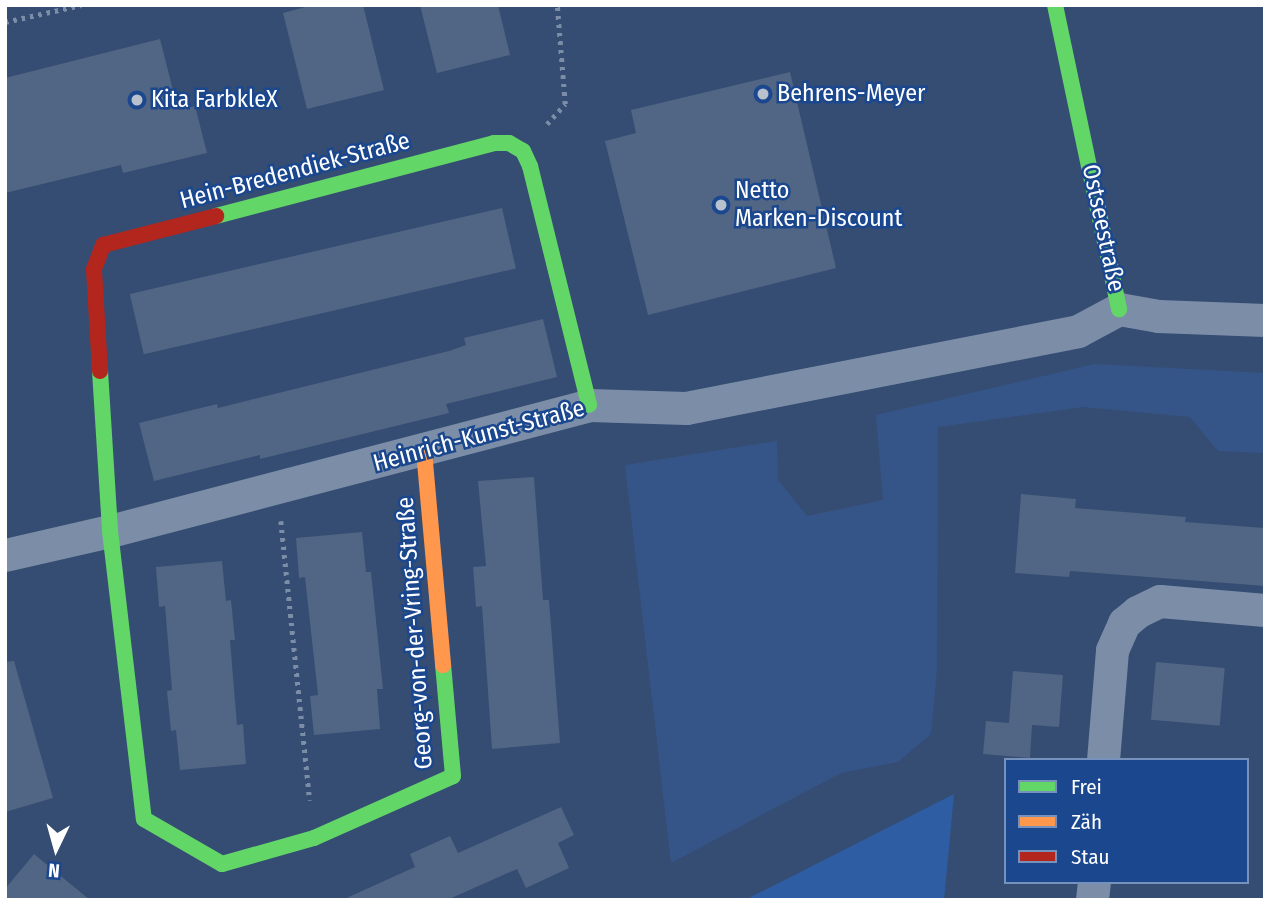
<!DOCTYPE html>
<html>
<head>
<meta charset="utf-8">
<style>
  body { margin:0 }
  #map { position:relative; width:1270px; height:905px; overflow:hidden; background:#354d73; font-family:"Fira Sans Condensed",sans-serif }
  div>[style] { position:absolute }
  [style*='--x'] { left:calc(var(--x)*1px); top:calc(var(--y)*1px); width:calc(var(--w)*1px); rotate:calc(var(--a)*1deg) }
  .green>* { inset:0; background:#2e5da4 }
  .water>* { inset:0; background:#355588 }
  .building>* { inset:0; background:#516584; transform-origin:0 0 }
  .path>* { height:4.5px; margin-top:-2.25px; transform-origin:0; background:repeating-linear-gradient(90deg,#7c8ea7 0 3.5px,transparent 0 8.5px) }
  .street>* { height:33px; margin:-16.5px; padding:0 16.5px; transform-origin:16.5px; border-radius:16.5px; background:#7c8ea7 }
  .fast>* { height:16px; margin:-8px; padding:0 8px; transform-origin:8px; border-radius:8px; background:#63d668 }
  .slow>* { height:16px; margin:-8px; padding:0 8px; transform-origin:8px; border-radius:8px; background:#ff974d }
  .jam>* { height:16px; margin:-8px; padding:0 8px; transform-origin:8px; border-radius:8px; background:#b3261e }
  .dots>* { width:19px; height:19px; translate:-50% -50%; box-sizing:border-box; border:4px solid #1a478e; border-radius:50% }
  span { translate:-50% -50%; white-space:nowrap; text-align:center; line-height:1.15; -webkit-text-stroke:5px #1a478e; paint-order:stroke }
  .poi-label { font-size:24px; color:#fff }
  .left { translate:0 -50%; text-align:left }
  .street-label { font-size:24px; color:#fff }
  .frame { position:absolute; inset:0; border:7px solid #fff; pointer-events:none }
  .legend { position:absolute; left:1004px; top:758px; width:245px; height:126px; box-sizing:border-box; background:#1a478e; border:2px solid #7691bb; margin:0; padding:9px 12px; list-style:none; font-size:21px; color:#fff }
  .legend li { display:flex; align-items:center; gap:14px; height:35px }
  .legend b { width:35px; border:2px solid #7691bb }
  .north { position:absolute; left:21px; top:814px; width:70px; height:70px; -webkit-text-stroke:5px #1a478e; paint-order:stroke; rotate:185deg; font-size:19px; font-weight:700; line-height:28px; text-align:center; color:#fff }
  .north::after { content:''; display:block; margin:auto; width:24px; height:32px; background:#fff; clip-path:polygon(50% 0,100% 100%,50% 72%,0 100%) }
</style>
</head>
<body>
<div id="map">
  <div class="green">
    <div style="clip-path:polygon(954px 794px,944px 900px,745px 900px)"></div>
  </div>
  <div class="water">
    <div style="clip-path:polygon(1095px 364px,1265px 373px,1265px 453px,1218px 451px,1190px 417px,1083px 407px,938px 427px,937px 669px,931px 734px,898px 762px,841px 773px,671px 863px,625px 465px,777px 441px,778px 480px,807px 516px,883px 500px,876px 415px)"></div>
  </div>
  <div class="building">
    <div style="clip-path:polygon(313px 5px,363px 5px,384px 90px,307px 109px,283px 13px)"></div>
    <div style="clip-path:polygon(420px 5px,498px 5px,510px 55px,437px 73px)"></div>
    <div style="clip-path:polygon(160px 39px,178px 110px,195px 106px,207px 153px,123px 173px,121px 165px,5px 193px,5px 78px)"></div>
    <div style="clip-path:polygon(790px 72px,836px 268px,648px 315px,605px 141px,636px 133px,631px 110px)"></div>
    <div style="left:502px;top:208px;width:62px;height:382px;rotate:77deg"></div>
    <div style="clip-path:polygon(543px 319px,557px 377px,446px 404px,449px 413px,260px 459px,260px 455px,154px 481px,139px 423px,217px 404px,218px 408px,449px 351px,466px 345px,464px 338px)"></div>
    <div style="clip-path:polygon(534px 477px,543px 600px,549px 600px,560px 743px,492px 749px,482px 606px,476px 607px,473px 567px,486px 566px,478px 481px)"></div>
    <div style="clip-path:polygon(1021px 494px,1076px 499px,1075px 508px,1186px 517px,1185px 522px,1265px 528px,1265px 586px,1070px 571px,1069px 577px,1015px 573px)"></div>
    <div style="clip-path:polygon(362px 532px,366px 572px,371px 572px,383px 689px,377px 689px,380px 729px,314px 735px,310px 696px,318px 695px,305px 577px,299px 578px,296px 538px)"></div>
    <div style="clip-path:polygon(222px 561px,226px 601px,231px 600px,235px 640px,230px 640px,237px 725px,243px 724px,246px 764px,180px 770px,176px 730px,171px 731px,167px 691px,172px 690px,165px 606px,159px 607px,156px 567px)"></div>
    <div style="clip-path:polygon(14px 661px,53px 798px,5px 812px,5px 662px)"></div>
    <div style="left:1156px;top:662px;width:69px;height:58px;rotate:5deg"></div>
    <div style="clip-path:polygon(1013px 671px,1063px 675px,1059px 727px,1032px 725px,1030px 758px,983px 754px,986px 721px,1009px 723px)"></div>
    <div style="clip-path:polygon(561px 807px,574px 835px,558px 843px,569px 868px,526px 888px,517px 869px,447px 900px,342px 900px,415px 867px,410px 854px,450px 836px,458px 853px)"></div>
    <div style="clip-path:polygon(34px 854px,90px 900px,5px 900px,5px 889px)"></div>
  </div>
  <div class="path">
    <div style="--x:5;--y:22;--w:78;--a:-12.6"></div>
    <div style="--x:547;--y:124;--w:27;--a:-48"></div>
    <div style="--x:565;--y:104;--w:99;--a:-94.6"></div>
    <div style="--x:281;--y:521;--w:281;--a:84.1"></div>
  </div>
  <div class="street">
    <div style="--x:5;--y:555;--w:108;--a:-12.9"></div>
    <div style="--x:110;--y:531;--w:495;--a:-14.7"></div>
    <div style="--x:589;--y:405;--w:97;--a:1.8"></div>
    <div style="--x:686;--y:408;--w:399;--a:-11.1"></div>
    <div style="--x:1078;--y:331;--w:47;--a:-28.2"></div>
    <div style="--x:1119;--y:309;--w:40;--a:10"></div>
    <div style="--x:1158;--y:316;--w:107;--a:2.1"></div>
    <div style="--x:1103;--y:760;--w:110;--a:-85.3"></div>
    <div style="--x:1112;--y:650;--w:30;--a:-66"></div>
    <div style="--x:1124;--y:623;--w:17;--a:-40"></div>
    <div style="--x:1137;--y:612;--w:25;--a:-26"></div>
    <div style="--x:1160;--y:601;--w:105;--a:4.9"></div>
    <div style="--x:1092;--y:900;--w:18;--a:-84"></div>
  </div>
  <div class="fast">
    <div style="--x:1055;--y:5;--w:311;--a:78.1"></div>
    <div style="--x:216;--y:216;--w:287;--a:-14.7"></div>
    <div style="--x:494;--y:143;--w:15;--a:0"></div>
    <div style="--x:509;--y:143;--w:16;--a:30"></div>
    <div style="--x:523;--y:151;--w:17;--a:65"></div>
    <div style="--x:530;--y:166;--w:246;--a:76.1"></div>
    <div style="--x:100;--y:371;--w:160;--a:86.4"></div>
    <div style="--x:110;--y:531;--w:290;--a:83.3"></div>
    <div style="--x:144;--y:819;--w:90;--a:30"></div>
    <div style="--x:222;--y:864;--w:96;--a:-15.8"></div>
    <div style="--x:314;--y:838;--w:152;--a:-24"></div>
    <div style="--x:453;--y:776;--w:111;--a:-95.1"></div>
  </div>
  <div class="slow">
    <div style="--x:424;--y:451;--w:215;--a:84.9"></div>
  </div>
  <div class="jam">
    <div style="--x:100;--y:371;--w:102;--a:-93.4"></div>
    <div style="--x:94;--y:269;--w:26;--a:-69"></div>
    <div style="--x:103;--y:245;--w:117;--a:-14.4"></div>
  </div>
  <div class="dots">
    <div style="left:763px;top:94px;background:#b8c1ce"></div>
    <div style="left:137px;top:100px;background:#b8c1ce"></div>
    <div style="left:721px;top:205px;background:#b8c1ce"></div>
  </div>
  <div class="poi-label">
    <span class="left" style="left:777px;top:94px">Behrens-Meyer</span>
    <span class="left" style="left:151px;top:100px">Kita FarbkleX</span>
    <span class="left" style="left:735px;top:205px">Netto<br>Marken-Discount</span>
  </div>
  <div class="street-label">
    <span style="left:295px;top:171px;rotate:-15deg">Hein-Bredendiek-Straße</span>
    <span style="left:1103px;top:228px;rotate:78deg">Ostseestraße</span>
    <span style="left:479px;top:436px;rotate:-15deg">Heinrich-Kunst-Straße</span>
    <span style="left:415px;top:633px;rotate:-94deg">Georg-von-der-Vring-Straße</span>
  </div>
  <div class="frame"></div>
  <ul class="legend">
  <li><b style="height:9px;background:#63d668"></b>Frei</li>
  <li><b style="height:9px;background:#ff974d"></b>Zäh</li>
  <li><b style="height:9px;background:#b3261e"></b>Stau</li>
  </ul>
  <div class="north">N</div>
</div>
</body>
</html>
